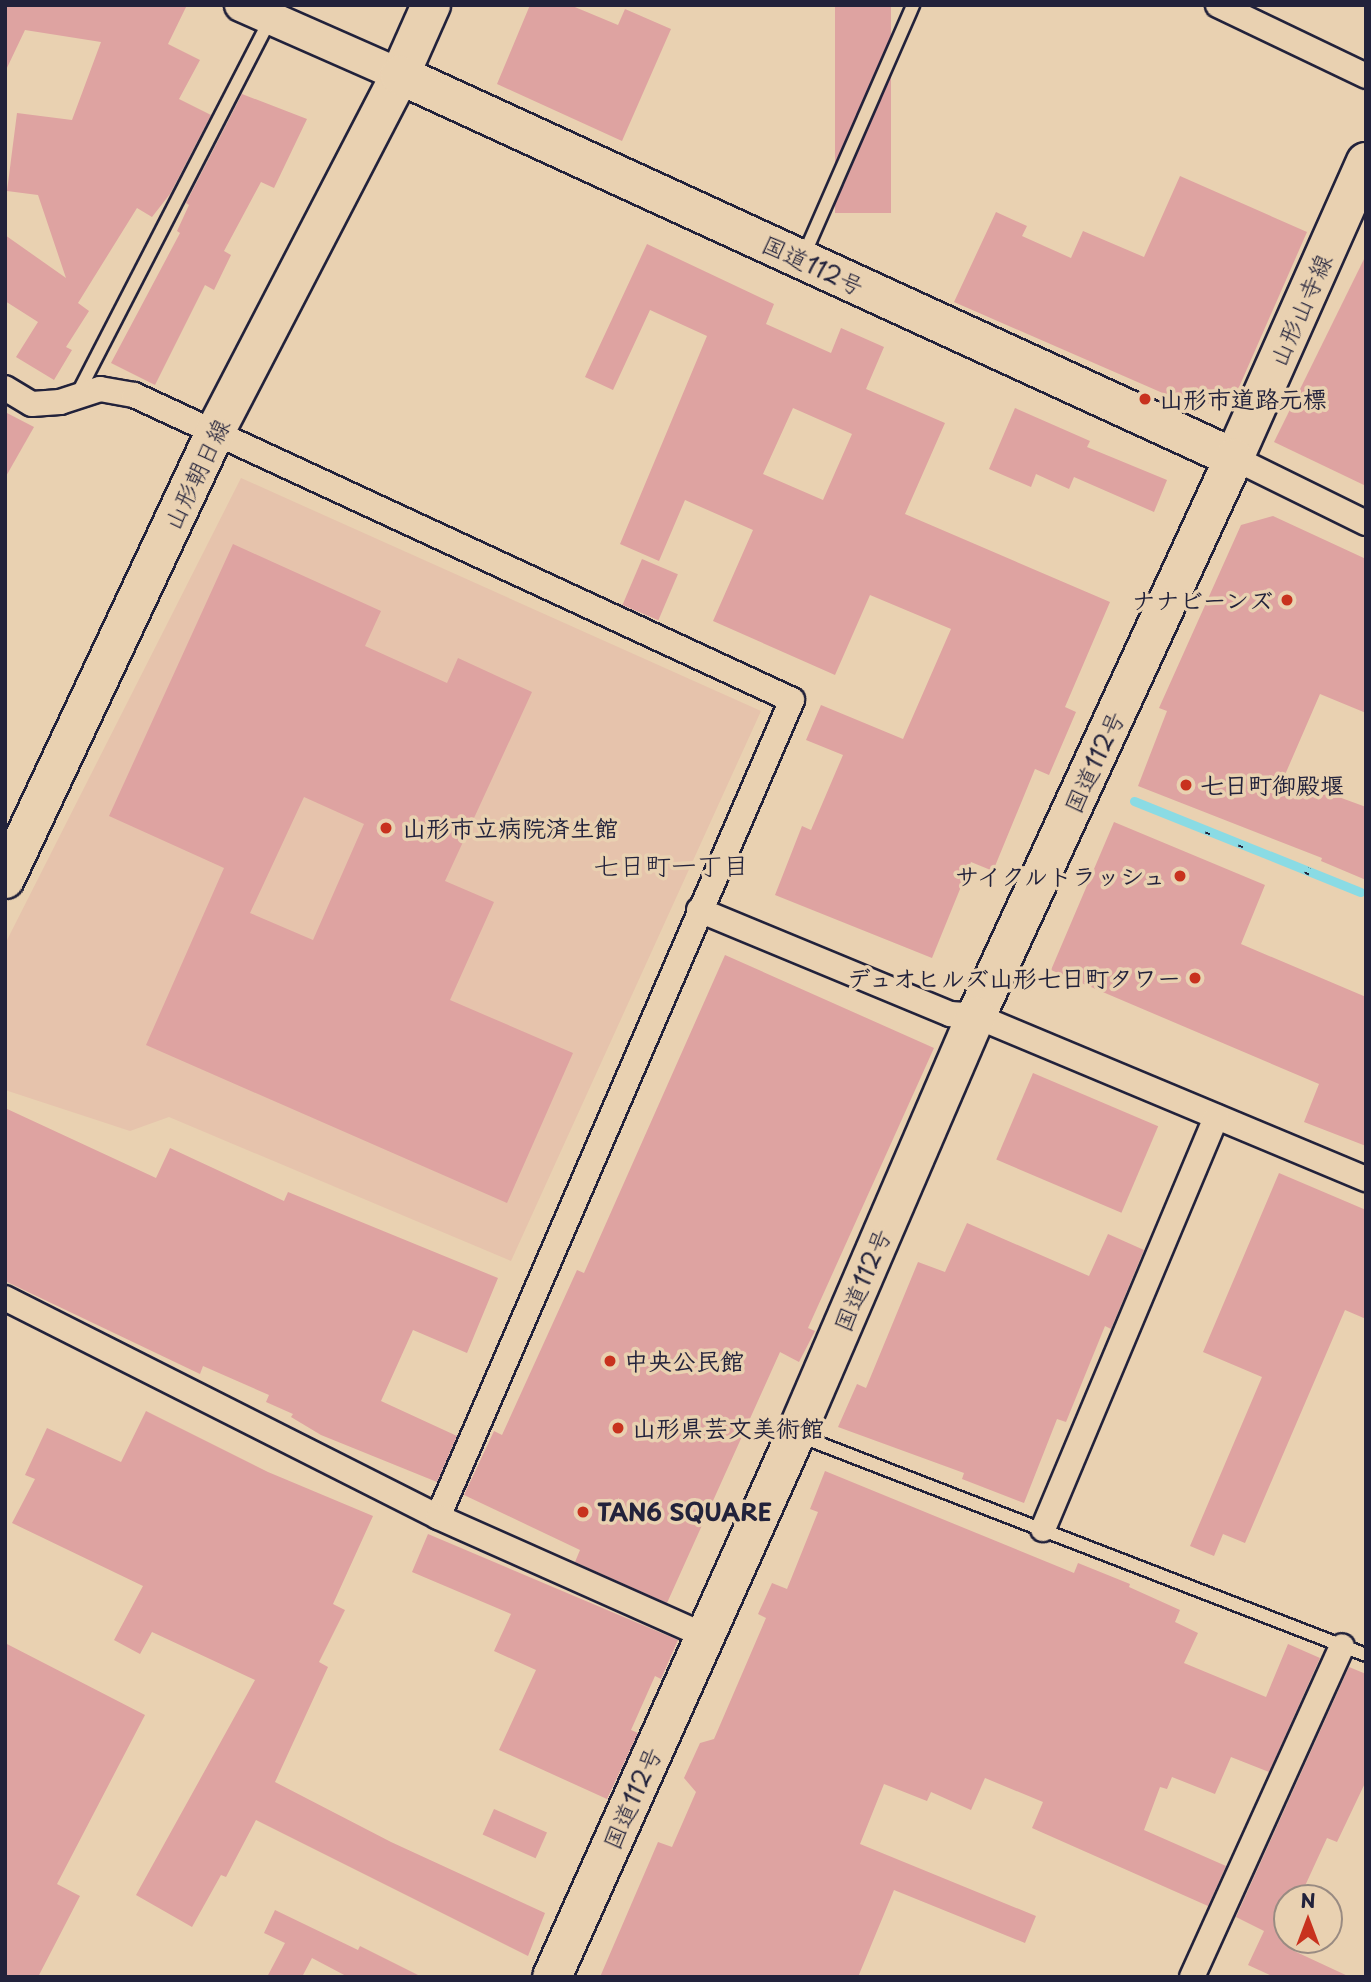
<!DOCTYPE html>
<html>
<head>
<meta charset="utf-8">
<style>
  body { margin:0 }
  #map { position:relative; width:1371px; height:1982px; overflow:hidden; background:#e9d1b1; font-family:"Playpen Sans","Klee One",sans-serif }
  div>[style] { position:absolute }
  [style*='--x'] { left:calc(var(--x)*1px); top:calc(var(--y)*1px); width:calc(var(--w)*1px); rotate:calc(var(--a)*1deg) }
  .built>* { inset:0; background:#e6c3ac }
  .stream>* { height:9px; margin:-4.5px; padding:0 4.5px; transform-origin:4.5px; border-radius:4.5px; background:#8adbe4 }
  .building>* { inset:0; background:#dea3a1; transform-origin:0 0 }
  .path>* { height:4.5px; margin-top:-2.25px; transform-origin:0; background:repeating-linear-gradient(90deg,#22223b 0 2px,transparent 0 7px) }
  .roads { filter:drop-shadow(2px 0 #22223b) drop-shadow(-2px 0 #22223b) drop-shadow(0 2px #22223b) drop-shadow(0 -2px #22223b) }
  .service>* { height:12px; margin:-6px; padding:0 6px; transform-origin:6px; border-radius:6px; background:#e9d1b1 }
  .minor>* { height:24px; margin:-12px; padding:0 12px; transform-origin:12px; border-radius:12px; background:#e9d1b1 }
  .tertiary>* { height:32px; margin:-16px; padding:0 16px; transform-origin:16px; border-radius:16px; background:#e9d1b1 }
  .primary>* { height:38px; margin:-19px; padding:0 19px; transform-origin:19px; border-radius:19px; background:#e9d1b1 }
  .trunk>* { height:38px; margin:-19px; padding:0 19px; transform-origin:19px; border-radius:19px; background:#e9d1b1 }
  .dots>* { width:19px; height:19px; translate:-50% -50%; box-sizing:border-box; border:4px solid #e9d1b1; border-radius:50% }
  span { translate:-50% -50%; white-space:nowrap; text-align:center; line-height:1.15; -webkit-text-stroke:7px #e9d1b1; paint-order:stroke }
  .street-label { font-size:24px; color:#22223b }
  .poi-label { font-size:24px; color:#22223b; font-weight:700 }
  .left { translate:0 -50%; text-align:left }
  .right { translate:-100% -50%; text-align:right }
  .neighbourhood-label { font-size:26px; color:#22223b }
  .frame { position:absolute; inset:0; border:7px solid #22223b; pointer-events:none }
  .north { position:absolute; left:1273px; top:1884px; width:70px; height:70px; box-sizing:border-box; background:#e9d1b1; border:2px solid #998b82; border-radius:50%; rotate:0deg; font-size:19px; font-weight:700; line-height:28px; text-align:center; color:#22223b }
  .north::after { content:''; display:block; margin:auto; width:24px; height:32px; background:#c8321e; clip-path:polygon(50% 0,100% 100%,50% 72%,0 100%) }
</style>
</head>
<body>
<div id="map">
  <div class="built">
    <div style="clip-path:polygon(241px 478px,761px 711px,511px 1261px,169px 1117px,130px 1131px,5px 1090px,5px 944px)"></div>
  </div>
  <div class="stream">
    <div style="--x:1134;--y:801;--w:244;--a:21.9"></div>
  </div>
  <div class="building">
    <div style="clip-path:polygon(5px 5px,187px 5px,168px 44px,200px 60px,179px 99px,211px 115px,170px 194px,152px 217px,137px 208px,78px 303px,89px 311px,66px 347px,72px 350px,54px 380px,16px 357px,38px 322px,5px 301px,5px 235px,66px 278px,38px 195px,7px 191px,17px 113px,72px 120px,101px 42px,25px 30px,5px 72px)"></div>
    <div style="clip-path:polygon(530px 5px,570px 5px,618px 25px,625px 9px,671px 29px,622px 141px,497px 84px)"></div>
    <div style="left:835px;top:5px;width:56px;height:208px"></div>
    <div style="clip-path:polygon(242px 94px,307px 119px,274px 188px,261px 182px,224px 251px,231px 255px,214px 290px,205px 285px,155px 385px,111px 363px,180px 233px,177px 231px,189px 205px,186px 203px)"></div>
    <div style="clip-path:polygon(1180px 176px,1307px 232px,1236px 394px,1197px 408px,954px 302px,996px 212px,1027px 226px,1022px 236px,1071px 258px,1083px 231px,1144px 257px)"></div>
    <div style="clip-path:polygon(evenodd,647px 244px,774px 304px,766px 324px,831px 353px,841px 328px,884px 347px,866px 389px,945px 423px,905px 514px,1110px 602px,1065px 707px,1076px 712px,1049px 775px,1035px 769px,993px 871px,971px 862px,932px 958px,775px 895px,802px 826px,811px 830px,843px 755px,806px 740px,821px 705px,903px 739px,951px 629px,870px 595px,835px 675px,713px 621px,753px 530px,685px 500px,659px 561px,620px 544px,707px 336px,650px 310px,613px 390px,585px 377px,647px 244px,793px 408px,852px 434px,823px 500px,763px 474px,793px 408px)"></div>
    <div style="clip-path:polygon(1366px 255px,1366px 486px,1274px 442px)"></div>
    <div style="clip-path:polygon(1015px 408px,1090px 441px,1087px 447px,1167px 480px,1154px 512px,1074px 477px,1069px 489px,1036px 474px,1031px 487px,989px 469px)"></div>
    <div style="clip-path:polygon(5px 412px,34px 427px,5px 478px)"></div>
    <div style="clip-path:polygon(1273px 516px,1366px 559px,1366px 713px,1320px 694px,1284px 777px,1366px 807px,1366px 880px,1321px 861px,1322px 858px,1138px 786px,1167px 711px,1159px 708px,1241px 525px)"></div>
    <div style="clip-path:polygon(evenodd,233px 544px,381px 611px,365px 646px,447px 683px,458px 658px,532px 692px,445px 881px,494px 902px,450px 1000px,573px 1053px,507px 1203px,146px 1045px,224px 868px,109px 816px,233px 544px,304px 797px,364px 824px,313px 940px,250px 913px,304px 797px)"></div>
    <div style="left:642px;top:559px;width:39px;height:50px;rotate:23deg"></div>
    <div style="clip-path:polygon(1114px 822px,1265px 885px,1241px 944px,1366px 997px,1366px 1146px,1304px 1122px,1319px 1084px,1051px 970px)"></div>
    <div style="clip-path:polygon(725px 955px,934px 1048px,808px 1328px,815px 1331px,799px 1362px,780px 1352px,667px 1603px,575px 1562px,580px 1550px,464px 1495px,494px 1431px,502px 1435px,577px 1270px,584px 1273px)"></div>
    <div style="left:1033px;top:1073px;width:136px;height:94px;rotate:23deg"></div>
    <div style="clip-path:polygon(5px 1108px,156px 1178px,170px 1148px,284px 1201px,288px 1192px,498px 1278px,467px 1353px,413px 1330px,381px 1401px,457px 1436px,437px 1482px,321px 1435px,291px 1417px,293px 1414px,266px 1402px,269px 1395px,203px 1366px,200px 1374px,5px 1281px)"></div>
    <div style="clip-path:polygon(1279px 1173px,1366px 1210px,1366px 1319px,1345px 1310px,1245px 1543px,1223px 1534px,1214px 1556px,1190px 1546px,1262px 1377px,1203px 1352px)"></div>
    <div style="clip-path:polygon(967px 1223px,1089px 1276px,1108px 1234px,1144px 1250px,1111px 1329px,1105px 1326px,1066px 1422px,1057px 1419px,1024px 1503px,962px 1479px,964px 1473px,838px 1427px,857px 1384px,866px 1388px,918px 1262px,945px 1272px)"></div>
    <div style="clip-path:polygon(146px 1411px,268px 1472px,373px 1516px,333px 1604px,345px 1610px,319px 1662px,328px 1667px,275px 1782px,391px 1842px,545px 1913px,528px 1956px,256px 1820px,226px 1877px,221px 1875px,192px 1927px,136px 1895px,255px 1680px,152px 1632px,140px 1654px,114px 1640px,143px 1586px,12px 1523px,35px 1479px,25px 1475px,47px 1428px,121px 1462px)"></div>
    <div style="clip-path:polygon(825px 1471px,1074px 1573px,1078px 1563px,1130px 1584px,1129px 1587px,1180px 1610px,1175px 1622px,1198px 1633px,1184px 1663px,1266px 1697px,1288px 1644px,1320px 1658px,1269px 1772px,1231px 1757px,1215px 1794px,1172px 1777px,1167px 1789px,1160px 1787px,1144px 1830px,1226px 1866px,1208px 1906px,1032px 1828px,1043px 1802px,985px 1778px,971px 1810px,931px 1792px,927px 1801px,884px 1784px,860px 1844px,1036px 1916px,1025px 1943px,894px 1890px,858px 1977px,600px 1977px,658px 1842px,672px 1847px,696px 1792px,684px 1778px,700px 1743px,714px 1739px,766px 1618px,758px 1614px,772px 1583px,787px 1589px,818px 1512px,810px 1509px)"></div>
    <div style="clip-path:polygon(428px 1534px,678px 1640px,661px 1679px,655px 1676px,631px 1730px,638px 1733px,607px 1799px,499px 1750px,536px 1670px,494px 1651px,511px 1614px,412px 1572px)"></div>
    <div style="clip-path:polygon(5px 1643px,145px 1715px,57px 1884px,80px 1896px,38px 1977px,5px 1977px)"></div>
    <div style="clip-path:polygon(1349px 1667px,1366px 1674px,1366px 1781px,1337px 1842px,1327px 1838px,1304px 1888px,1320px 1894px,1318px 1898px,1287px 1898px,1287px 1940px,1297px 1940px,1292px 1950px,1350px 1977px,1274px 1977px,1248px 1965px,1264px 1931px,1236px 1917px)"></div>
    <div style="left:494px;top:1809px;width:58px;height:28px;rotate:24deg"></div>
    <div style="clip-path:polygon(275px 1910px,358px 1950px,360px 1946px,422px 1977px,348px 1977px,312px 1958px,302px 1977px,267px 1977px,285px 1943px,264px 1933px)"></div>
  </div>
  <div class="path">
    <div style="--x:1207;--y:834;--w:5;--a:-68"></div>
    <div style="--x:1240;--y:847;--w:5;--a:-68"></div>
    <div style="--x:1306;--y:874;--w:7;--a:-63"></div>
  </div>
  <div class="roads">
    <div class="service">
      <div style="--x:804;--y:255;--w:273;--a:-66.4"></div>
      <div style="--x:77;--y:395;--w:423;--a:-62.8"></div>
      <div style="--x:800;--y:1436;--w:607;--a:21.15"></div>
    </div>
    <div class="minor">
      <div style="--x:1218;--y:5;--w:164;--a:25.6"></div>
      <div style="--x:5;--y:388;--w:31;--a:31"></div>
      <div style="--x:32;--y:404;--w:28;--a:-4"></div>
      <div style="--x:60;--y:402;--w:42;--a:-18"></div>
      <div style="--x:100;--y:389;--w:35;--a:10"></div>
      <div style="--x:134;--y:395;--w:725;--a:24.87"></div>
      <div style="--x:792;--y:700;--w:890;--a:113.43"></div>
      <div style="--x:1234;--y:458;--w:147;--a:26.2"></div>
      <div style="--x:699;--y:910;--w:272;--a:22.5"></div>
      <div style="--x:950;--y:1014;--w:26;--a:4"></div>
      <div style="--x:976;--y:1016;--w:423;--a:22.7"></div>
      <div style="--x:5;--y:1298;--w:485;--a:26.8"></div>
      <div style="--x:438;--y:1517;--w:290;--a:24"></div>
      <div style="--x:1043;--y:1529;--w:447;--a:-67.2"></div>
      <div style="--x:1192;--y:1977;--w:363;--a:-65.6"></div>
    </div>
    <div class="tertiary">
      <div style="--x:241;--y:5;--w:174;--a:23.8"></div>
    </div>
    <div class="primary">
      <div style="--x:1234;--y:458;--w:324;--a:-66"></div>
      <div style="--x:5;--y:879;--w:492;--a:-64.8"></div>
      <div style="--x:214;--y:434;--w:404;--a:-62.6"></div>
    </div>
    <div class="trunk">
      <div style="--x:431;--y:5;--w:77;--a:113.9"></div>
      <div style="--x:400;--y:75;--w:918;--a:24.67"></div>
      <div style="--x:1234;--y:458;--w:615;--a:114.81"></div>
      <div style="--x:976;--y:1016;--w:455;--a:113.3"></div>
      <div style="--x:796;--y:1434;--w:595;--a:114.2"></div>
    </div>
  </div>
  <div class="dots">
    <div style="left:1145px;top:399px;background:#c8321e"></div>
    <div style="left:1287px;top:600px;background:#c8321e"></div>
    <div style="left:1186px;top:785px;background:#c8321e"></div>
    <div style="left:386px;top:828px;background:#c8321e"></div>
    <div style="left:1180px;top:876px;background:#c8321e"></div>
    <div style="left:1195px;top:978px;background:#c8321e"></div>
    <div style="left:610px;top:1361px;background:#c8321e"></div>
    <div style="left:618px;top:1428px;background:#c8321e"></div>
    <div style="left:583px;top:1512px;background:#c8321e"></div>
  </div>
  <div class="street-label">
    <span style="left:813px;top:265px;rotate:25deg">国道112号</span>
    <span style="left:1300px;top:310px;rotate:-66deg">山形山寺線</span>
    <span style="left:196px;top:474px;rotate:-64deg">山形朝日線</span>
    <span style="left:1094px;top:762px;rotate:-65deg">国道112号</span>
    <span style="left:862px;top:1280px;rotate:-67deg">国道112号</span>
    <span style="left:632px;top:1798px;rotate:-66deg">国道112号</span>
  </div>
  <div class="poi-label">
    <span class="left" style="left:1159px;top:399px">山形市道路元標</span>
    <span class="right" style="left:1273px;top:600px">ナナビーンズ</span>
    <span class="left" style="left:1200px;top:785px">七日町御殿堰</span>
    <span class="left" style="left:402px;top:828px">山形市立病院済生館</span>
    <span class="right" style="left:1166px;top:876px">サイクルトラッシュ</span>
    <span class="right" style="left:1181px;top:978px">デュオヒルズ山形七日町タワー</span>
    <span class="left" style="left:624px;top:1361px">中央公民館</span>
    <span class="left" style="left:632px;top:1428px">山形県芸文美術館</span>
    <span class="left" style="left:597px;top:1512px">TAN6 SQUARE</span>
  </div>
  <div class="neighbourhood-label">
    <span style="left:671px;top:865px">七日町一丁目</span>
  </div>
  <div class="frame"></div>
  <div class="north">N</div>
</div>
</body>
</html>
